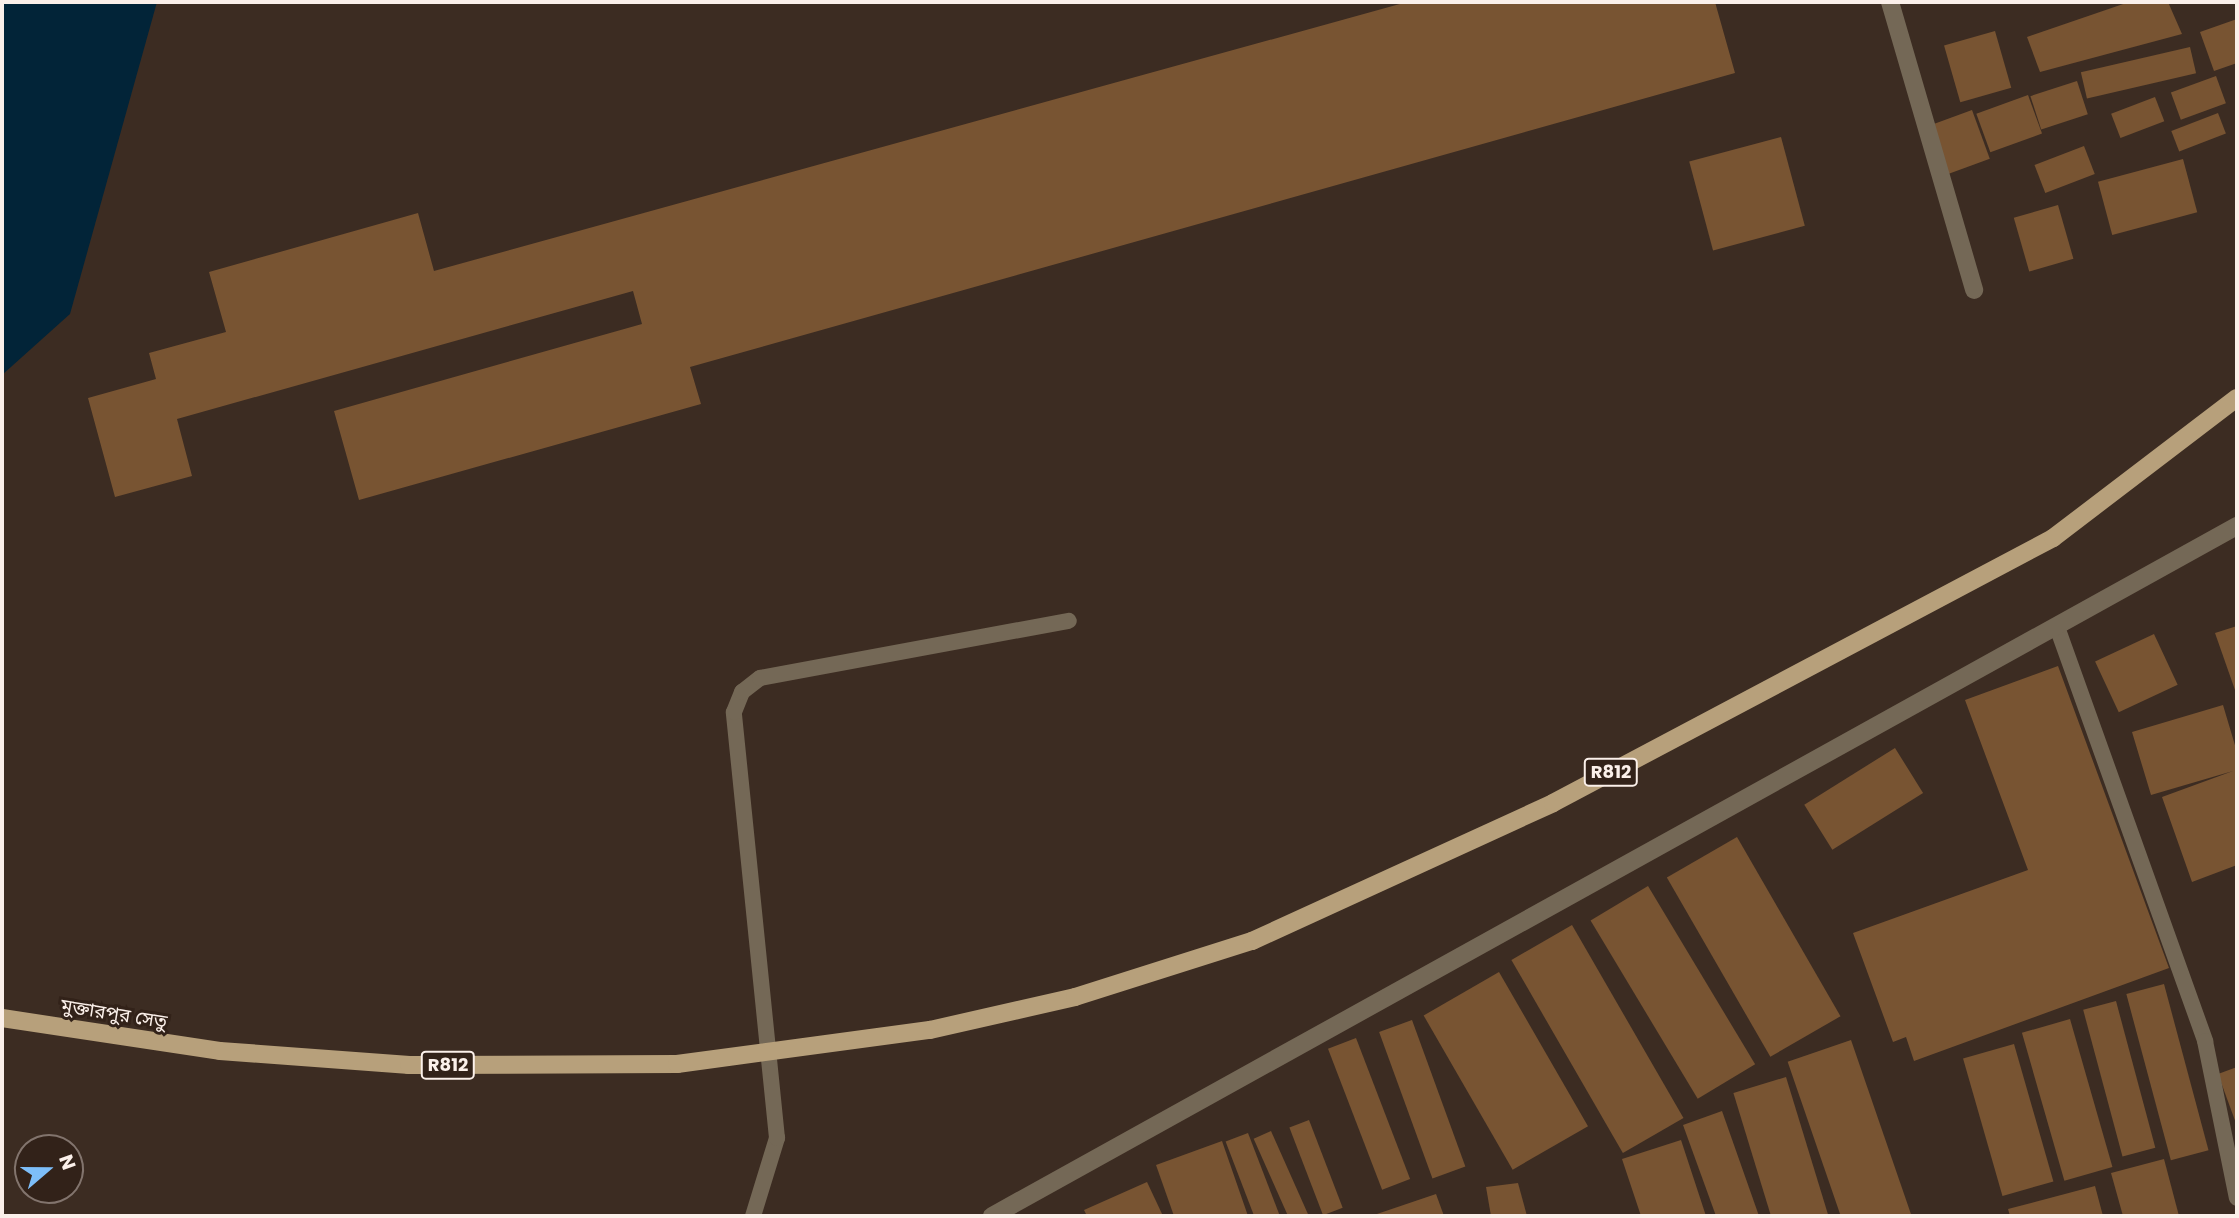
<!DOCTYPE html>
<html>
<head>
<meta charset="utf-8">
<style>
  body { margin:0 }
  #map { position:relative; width:2239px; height:1218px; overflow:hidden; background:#3c2c22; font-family:Poppins,"Noto Sans Bengali",sans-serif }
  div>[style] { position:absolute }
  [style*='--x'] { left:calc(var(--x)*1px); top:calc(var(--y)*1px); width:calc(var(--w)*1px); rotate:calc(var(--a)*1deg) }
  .water>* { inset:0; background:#022438 }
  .building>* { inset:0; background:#785432; transform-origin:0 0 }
  .lane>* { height:16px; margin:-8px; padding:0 8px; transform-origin:8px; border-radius:8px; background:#746856 }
  .street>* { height:18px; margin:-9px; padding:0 9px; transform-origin:9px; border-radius:9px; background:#746856 }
  .primary>* { height:18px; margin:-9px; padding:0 9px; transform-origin:9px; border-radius:9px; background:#b7a07b }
  .primary-bridge>* { height:18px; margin:-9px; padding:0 9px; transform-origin:9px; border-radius:9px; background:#b7a07b }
  span { translate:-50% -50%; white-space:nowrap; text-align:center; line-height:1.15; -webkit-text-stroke:6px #322219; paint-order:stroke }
  .shield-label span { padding:2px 5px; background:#322219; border:2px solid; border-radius:5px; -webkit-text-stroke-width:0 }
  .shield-label { font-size:18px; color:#fbf0ea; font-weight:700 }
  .street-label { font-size:19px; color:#fbf0ea }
  .frame { position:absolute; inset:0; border:4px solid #fbf0ea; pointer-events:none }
  .north { position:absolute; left:14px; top:1134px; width:70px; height:70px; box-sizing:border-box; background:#322219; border:2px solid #82746d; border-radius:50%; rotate:70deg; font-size:19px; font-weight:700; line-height:28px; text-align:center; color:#fbf0ea }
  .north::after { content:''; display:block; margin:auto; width:24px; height:32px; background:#7dbef9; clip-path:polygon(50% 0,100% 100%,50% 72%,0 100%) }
</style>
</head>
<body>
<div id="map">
  <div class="water">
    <div style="clip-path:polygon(2px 2px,157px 2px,70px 314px,2px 375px)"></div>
  </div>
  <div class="building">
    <div style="clip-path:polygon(1407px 2px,1715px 2px,1735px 73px,690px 367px,701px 404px,359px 500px,334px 411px,642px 324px,633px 291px,177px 419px,192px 476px,115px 497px,88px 398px,156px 379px,149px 353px,226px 332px,209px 272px,418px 213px,434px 271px)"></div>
    <div style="clip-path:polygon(2129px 2px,2168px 2px,2182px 34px,2040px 72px,2027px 37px)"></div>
    <div style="clip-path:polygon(2237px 19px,2237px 63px,2214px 71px,2200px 32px)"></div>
    <div style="left:1995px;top:31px;width:59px;height:53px;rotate:74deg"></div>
    <div style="left:2190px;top:47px;width:27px;height:112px;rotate:77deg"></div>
    <div style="left:2216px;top:76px;width:29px;height:48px;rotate:70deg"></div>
    <div style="left:2077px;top:81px;width:35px;height:49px;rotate:72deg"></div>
    <div style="left:2028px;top:95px;width:41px;height:55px;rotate:70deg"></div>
    <div style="left:2155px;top:97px;width:26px;height:47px;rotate:69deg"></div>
    <div style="left:1972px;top:110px;width:52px;height:45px;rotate:70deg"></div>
    <div style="left:2218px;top:113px;width:22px;height:50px;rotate:69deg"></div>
    <div style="left:1781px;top:137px;width:92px;height:95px;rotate:75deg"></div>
    <div style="left:2084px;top:146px;width:30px;height:53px;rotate:69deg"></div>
    <div style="left:2183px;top:159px;width:55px;height:88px;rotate:75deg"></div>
    <div style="left:2058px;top:205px;width:56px;height:46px;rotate:74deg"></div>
    <div style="clip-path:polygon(2237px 626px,2237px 689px,2235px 690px,2215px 633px)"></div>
    <div style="left:2154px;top:634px;width:56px;height:65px;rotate:65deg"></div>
    <div style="clip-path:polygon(2058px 666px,2169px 968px,1914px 1061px,1906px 1037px,1893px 1042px,1853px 933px,2028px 870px,1965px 700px)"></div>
    <div style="clip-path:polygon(2223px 705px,2237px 752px,2237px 865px,2192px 882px,2162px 797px,2233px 771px,2151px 795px,2132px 732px)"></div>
    <div style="left:1895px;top:748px;width:53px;height:107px;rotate:58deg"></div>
    <div style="left:1737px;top:837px;width:207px;height:81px;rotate:60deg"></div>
    <div style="left:1648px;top:886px;width:208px;height:67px;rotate:59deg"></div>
    <div style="left:1572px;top:925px;width:223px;height:70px;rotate:60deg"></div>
    <div style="left:1499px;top:972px;width:178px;height:87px;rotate:60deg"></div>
    <div style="left:2164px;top:984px;width:172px;height:39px;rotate:75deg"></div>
    <div style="left:2116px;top:1001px;width:152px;height:34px;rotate:75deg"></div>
    <div style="left:2070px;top:1019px;width:154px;height:50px;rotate:74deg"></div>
    <div style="left:1412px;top:1020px;width:156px;height:35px;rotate:70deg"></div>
    <div style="left:1356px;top:1038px;width:151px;height:30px;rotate:69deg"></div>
    <div style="left:1851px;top:1040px;width:187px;height:67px;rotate:71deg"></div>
    <div style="left:2014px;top:1044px;width:143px;height:53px;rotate:74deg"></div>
    <div style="clip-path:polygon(2237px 1067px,2237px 1126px,2218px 1074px)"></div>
    <div style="left:1786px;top:1077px;width:145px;height:55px;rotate:73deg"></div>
    <div style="clip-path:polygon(1722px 1111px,1759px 1216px,1716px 1216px,1683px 1125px)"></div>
    <div style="left:1309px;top:1120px;width:94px;height:21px;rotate:69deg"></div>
    <div style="left:1271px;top:1131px;width:93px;height:19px;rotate:66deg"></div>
    <div style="left:1248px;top:1133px;width:89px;height:24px;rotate:69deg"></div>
    <div style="clip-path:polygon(1681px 1140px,1706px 1216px,1641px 1216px,1622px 1159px)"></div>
    <div style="clip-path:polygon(1222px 1141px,1248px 1216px,1174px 1216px,1156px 1165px)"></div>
    <div style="clip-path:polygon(2164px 1159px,2179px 1216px,2123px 1216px,2111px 1173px)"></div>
    <div style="clip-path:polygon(1147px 1182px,1163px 1216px,1087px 1216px,1084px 1210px)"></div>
    <div style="clip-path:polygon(1518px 1183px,1527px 1216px,1491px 1216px,1486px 1187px)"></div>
    <div style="clip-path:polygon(2095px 1186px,2103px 1216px,2010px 1216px,2008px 1209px)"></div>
    <div style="clip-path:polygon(1436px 1194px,1444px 1216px,1371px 1216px)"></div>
  </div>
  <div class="lane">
    <div style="--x:2057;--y:627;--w:440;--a:70.3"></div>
    <div style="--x:2205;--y:1041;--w:160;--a:78.5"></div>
    <div style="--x:753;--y:1216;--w:82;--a:-72.9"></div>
    <div style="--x:777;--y:1138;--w:428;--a:-95.8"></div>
    <div style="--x:734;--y:712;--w:22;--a:-68"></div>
    <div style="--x:742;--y:692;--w:23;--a:-38"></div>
    <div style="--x:760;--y:678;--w:314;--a:-10.5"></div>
  </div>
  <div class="street">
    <div style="--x:1890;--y:2;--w:300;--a:73.7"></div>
    <div style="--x:992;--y:1216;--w:1423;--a:-29"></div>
  </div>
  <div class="primary">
    <div style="--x:2;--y:1018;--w:220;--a:8.6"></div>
    <div style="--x:220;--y:1051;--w:190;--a:4.2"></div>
    <div style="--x:409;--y:1065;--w:268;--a:-0.2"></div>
    <div style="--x:930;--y:1030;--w:149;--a:-12.8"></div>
    <div style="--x:1075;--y:997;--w:186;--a:-17.6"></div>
    <div style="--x:1252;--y:941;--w:331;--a:-24.6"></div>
    <div style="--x:1553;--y:803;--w:566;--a:-27.92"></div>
    <div style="--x:2053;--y:538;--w:231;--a:-37.3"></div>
  </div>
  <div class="primary-bridge">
    <div style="--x:677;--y:1064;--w:255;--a:-7.7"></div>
  </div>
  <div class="shield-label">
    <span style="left:1611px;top:772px">R812</span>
    <span style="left:448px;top:1065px">R812</span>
  </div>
  <div class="street-label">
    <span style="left:114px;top:1014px;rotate:9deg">মুক্তারপুর সেতু</span>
  </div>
  <div class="frame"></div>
  <div class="north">N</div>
</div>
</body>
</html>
